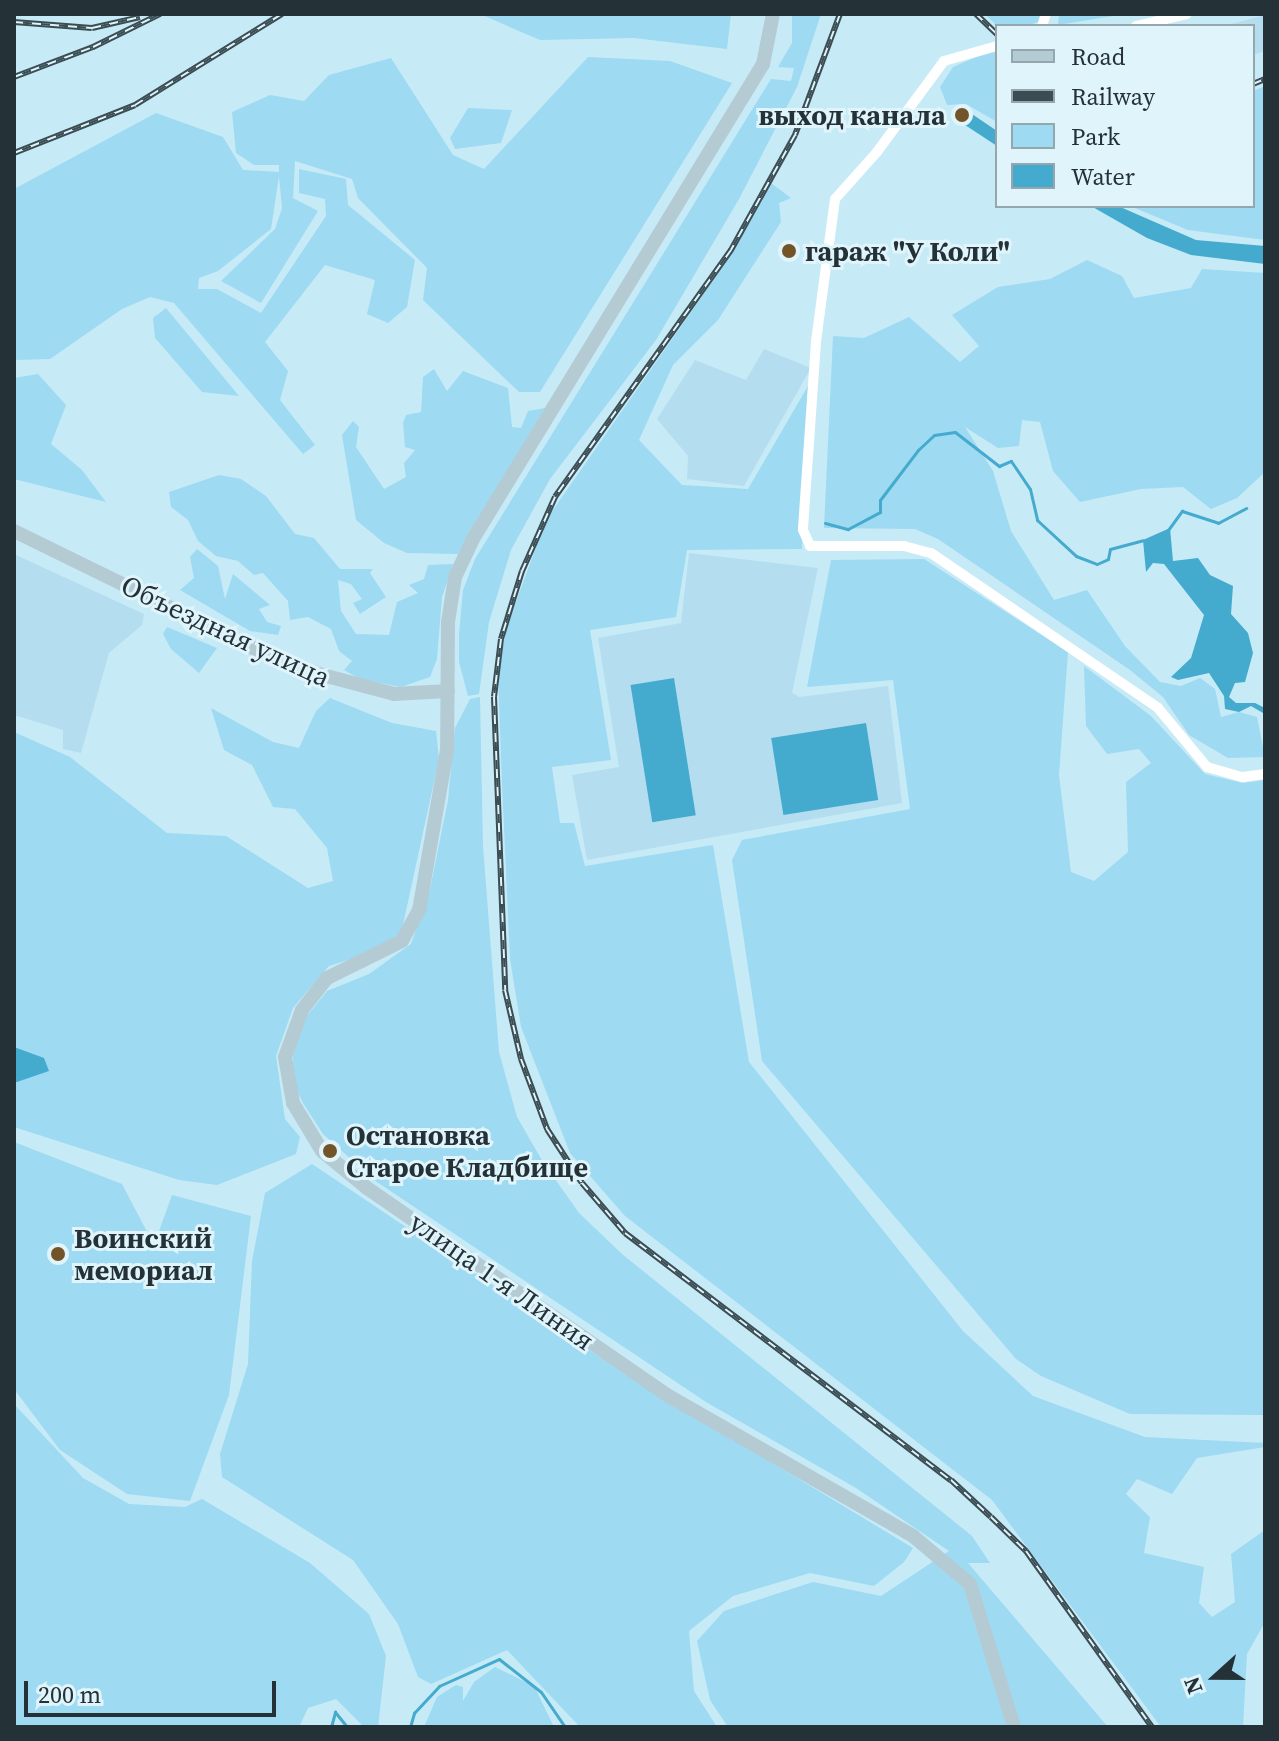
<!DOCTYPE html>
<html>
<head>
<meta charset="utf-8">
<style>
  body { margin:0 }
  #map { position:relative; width:1279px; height:1741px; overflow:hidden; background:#c7eaf7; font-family:"Source Serif 4",serif }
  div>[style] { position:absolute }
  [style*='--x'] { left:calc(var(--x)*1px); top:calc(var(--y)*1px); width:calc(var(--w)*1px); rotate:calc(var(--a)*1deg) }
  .built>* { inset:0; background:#b4deef }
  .green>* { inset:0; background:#9edaf2 }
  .water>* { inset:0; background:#44abce; transform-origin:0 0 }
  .stream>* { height:3px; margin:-1.5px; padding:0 1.5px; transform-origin:1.5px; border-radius:1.5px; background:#44abce }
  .street>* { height:10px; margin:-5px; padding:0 5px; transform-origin:5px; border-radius:5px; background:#fff }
  .secondary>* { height:14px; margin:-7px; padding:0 7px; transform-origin:7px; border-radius:7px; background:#b5cbd4 }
  .rail>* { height:6px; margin-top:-3px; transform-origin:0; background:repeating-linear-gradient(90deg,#e0f4fc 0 9px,#3b4c52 0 18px); box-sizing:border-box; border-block:2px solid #3b4c52 }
  .dots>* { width:22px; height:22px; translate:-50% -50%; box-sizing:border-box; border:4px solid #e0f4fc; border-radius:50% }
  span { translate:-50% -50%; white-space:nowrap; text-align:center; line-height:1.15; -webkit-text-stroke:6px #e0f4fc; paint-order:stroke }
  .poi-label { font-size:28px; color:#243237; font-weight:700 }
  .right { translate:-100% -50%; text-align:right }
  .left { translate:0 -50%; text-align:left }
  .street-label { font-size:28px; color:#243237 }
  .frame { position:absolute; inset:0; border:16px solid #243237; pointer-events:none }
  .legend { position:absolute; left:995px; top:24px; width:260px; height:184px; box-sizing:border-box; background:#e0f4fc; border:2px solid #95a6ad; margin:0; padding:10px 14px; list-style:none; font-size:24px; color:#243237 }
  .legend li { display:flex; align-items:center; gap:16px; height:40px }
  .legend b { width:40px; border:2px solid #95a6ad }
  .north { position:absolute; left:1175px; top:1637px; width:80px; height:80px; -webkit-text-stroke:6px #e0f4fc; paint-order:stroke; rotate:249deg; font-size:22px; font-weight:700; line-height:32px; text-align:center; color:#243237 }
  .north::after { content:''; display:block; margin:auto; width:28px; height:36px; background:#243237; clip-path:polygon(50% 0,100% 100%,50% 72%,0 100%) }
  .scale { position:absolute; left:24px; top:1681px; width:252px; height:36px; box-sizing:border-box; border:4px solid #243237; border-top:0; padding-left:10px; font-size:24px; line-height:28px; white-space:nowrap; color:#243237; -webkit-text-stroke:6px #e0f4fc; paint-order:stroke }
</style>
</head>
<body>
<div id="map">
  <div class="built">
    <div style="clip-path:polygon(1265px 15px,1265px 51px,1253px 55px,1253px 26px,1224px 26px)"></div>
    <div style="clip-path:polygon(764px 349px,811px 368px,744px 486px,687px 479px,688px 456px,657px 419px,695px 360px,746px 380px)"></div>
    <div style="clip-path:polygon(689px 553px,818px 568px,792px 693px,799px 697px,888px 686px,902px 803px,587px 860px,572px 775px,619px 767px,598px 638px,681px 623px)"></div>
    <div style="clip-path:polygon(14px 554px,144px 614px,142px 625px,109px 653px,81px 753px,63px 749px,63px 730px,14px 715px)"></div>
  </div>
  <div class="green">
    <div style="clip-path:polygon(480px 14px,731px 14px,727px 49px,634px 38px,540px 40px)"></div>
    <div style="clip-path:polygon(792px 14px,821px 14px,797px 87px,739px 199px,656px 340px,550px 479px,511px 550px,489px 622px,479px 694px,468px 696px,459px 662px,459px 634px,463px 590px,475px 559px,771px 79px,791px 81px,794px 68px,778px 67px,792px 43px)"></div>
    <div style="clip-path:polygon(985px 14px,1041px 14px,1040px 21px,1027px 26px,997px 26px)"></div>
    <div style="clip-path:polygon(1059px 14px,1125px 14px,1058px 25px)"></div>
    <div style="clip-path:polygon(997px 48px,997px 122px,966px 104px,947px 105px,940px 87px,953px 67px)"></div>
    <div style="clip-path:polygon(588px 57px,670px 61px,732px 83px,540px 392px,519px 392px,423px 300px,427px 268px,358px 198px,352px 179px,295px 161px,293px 198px,318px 211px,261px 303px,221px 281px,275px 229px,282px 208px,279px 176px,271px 229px,218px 271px,199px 278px,198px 289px,217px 289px,261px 313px,326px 216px,325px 199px,299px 193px,299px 169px,346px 179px,348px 205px,415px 260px,407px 307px,388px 323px,367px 314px,375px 280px,325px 265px,265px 342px,288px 371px,280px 400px,315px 445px,303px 454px,174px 303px,150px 297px,122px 309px,50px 359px,14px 360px,14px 189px,156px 113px,223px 137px,243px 170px,279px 172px,279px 165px,254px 165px,236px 153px,232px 112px,270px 95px,304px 101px,329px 75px,391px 58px,453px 155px,484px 169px)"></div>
    <div style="clip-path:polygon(1265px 86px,1265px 240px,1188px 230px,1130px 206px,1253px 206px,1253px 91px)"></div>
    <div style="clip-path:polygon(468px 108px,512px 110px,501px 143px,455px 149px,450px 138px)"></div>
    <div style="clip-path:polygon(771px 183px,791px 198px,779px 203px,781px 222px,718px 320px,673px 365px,639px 440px,682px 485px,748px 489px,808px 386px,802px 549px,687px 550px,676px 617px,590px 630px,611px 760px,552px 767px,560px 823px,574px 823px,585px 866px,713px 845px,749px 1062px,963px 1331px,1033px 1396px,1145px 1437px,1265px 1443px,1265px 1447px,1197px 1458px,1172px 1494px,1137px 1479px,1126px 1494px,1150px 1517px,1144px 1553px,1204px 1567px,1199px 1603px,1212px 1617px,1235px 1602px,1231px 1554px,1265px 1530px,1265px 1622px,1247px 1654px,1243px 1727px,1161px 1727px,992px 1500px,625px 1216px,570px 1153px,521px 1027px,510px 959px,502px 784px,498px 675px,506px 629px,546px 520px,732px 253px)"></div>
    <div style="clip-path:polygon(1087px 260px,1122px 276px,1134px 298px,1191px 288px,1202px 269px,1265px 273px,1265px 472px,1237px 498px,1211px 509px,1183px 487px,1141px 489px,1080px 502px,1053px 471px,1040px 422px,1022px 420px,1019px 446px,998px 448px,965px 427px,993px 471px,1011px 531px,1054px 600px,1087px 590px,1125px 646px,1160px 682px,1181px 686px,1200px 678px,1215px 689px,1221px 717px,1239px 712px,1257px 717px,1265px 757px,1228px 758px,1189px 735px,1163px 697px,1130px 670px,938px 539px,915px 529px,824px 528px,833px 336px,864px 338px,909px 317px,960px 362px,979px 346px,952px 315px,998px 287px,1050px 279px)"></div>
    <div style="clip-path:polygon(166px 308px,239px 396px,202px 392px,155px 338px,153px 318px)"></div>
    <div style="clip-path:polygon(434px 369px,447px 391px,463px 371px,508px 388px,512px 427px,521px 428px,528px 411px,545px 408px,458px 554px,407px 553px,384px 543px,356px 520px,342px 435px,353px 421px,359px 427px,356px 447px,384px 489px,406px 477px,404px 463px,415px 450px,405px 447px,403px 423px,406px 415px,421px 412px,423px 377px)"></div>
    <div style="clip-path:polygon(38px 374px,66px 405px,51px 444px,82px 470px,106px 502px,14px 479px,14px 378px)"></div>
    <div style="clip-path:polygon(219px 475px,241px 479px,266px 496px,295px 534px,314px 538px,340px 569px,373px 569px,370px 573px,386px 597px,360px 614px,353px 603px,362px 599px,351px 584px,338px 580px,341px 611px,356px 634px,389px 635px,397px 602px,418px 593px,409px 585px,424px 579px,428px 565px,453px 564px,442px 597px,437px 659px,430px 677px,401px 687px,360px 679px,344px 670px,352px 661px,339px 651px,331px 629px,308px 617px,290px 620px,288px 601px,263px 573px,254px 575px,238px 561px,216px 556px,198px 541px,188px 520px,171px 507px,169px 492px)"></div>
    <div style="clip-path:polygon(197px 549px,218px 566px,225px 599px,233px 574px,270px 605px,259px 609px,267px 622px,281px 626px,278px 635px,250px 631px,180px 590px,194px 578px,190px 557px)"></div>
    <div style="clip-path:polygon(924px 559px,1068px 652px,1059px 775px,1071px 872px,1094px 881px,1128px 852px,1126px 782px,1151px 763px,1139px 749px,1107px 754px,1086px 726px,1084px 666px,1151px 716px,1205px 774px,1243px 783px,1265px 780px,1265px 1415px,1130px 1414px,1041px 1376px,1016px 1359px,762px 1061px,732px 860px,742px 840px,910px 809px,893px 680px,807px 687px,831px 560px)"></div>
    <div style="clip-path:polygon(167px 627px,217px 648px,199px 673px,171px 649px,163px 634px)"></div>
    <div style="clip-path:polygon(480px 697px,483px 846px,499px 1052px,517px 1117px,543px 1162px,579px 1213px,622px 1254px,972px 1536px,990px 1563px,968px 1563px,1108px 1727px,728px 1727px,710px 1700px,697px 1641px,724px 1611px,813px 1582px,881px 1596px,949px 1551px,856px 1488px,706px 1402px,374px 1180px,323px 1134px,303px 1103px,293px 1082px,293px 1055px,306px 1017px,327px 991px,369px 974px,411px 944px,430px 889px,448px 800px,455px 728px,470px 699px)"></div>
    <div style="clip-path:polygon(330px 698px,392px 723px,436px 731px,439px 759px,401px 934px,370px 953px,329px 966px,293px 1008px,276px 1056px,285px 1119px,300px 1137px,296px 1154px,217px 1185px,179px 1180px,14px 1127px,14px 732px,70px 757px,167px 833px,226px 836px,308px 888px,333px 881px,327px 848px,295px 809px,273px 807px,252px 765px,224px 750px,211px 708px,273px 742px,299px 748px,316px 711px)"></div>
    <div style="clip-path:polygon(14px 1142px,122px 1184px,154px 1245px,172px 1195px,251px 1216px,229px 1395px,190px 1501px,127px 1494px,60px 1450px,14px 1389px)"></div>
    <div style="clip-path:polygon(312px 1164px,625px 1374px,913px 1548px,904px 1562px,874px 1586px,810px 1573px,733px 1596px,689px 1631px,694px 1691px,717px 1727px,580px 1727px,507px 1650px,431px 1684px,418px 1677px,398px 1624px,353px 1560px,222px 1477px,220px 1454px,248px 1364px,252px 1261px,265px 1193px)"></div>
    <div style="clip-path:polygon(14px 1404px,83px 1478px,129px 1504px,185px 1507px,202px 1499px,310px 1563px,369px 1614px,386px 1656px,378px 1727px,364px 1727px,336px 1699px,308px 1708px,299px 1727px,14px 1727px)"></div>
    <div style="clip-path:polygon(495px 1667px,534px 1686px,554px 1727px,424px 1727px,437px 1697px,456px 1685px,463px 1687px,463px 1701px,474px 1682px)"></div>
  </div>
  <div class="water">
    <div style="clip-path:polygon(969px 112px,997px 131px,997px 146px,962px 123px)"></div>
    <div style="clip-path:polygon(1091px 206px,1118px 206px,1196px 240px,1265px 246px,1265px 264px,1191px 255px,1147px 238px)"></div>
    <div style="clip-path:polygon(1170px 528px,1173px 561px,1198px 558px,1210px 575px,1233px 586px,1231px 614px,1248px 633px,1253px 653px,1245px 682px,1235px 683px,1229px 697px,1236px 703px,1255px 703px,1265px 708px,1263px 713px,1251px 706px,1239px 712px,1225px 709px,1224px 696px,1209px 673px,1178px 680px,1171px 677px,1191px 658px,1204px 615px,1164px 564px,1153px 563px,1146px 572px,1143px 540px)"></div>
    <div style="left:674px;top:678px;width:139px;height:44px;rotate:81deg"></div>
    <div style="left:866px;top:723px;width:78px;height:96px;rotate:81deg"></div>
    <div style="clip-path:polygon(14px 1047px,44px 1058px,49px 1071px,14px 1083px)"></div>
  </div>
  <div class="stream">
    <div style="--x:825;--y:523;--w:24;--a:15"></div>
    <div style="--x:848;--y:529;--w:36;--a:-28"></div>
    <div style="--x:880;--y:512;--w:12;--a:-90"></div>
    <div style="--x:880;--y:500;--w:63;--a:-52.8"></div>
    <div style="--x:918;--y:450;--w:22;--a:-43"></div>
    <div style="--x:934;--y:435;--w:21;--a:-8"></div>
    <div style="--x:955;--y:432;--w:56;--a:37.7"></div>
    <div style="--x:999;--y:466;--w:13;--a:-23"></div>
    <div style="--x:1011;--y:461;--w:34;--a:56"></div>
    <div style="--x:1030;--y:489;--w:32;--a:77"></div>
    <div style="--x:1037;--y:520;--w:53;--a:42.7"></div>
    <div style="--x:1076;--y:556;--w:22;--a:21"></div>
    <div style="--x:1097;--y:564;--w:12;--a:-24"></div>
    <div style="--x:1108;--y:559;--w:10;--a:-79"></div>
    <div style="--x:1110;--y:549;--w:34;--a:-15"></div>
    <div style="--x:1168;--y:530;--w:24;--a:-54"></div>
    <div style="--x:1182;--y:511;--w:38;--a:18"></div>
    <div style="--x:1218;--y:523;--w:32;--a:-28"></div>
    <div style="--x:331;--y:1727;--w:16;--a:-75"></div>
    <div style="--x:335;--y:1712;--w:19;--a:51"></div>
    <div style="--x:410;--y:1727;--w:15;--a:-74"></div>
    <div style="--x:414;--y:1713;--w:37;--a:-47"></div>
    <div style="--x:439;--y:1686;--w:66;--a:-24.2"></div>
    <div style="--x:499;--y:1659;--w:53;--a:38.2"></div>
    <div style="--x:541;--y:1692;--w:42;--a:55.6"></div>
  </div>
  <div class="street">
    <div style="--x:1042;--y:26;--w:13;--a:-72"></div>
    <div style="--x:1136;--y:26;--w:52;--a:-13.2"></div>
    <div style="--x:997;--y:46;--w:55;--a:164.2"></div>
    <div style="--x:944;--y:61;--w:113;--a:126.4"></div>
    <div style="--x:877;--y:152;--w:63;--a:131.8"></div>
    <div style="--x:835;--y:199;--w:144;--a:97.6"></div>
    <div style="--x:816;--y:342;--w:188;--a:94"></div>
    <div style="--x:803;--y:530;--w:17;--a:66"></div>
    <div style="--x:810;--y:546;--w:94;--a:0"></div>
    <div style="--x:904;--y:546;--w:28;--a:15"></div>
    <div style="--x:931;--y:553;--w:275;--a:34.3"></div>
    <div style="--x:1158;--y:708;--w:77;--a:50.3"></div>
    <div style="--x:1207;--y:767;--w:37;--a:16"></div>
    <div style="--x:1243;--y:777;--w:22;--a:-8"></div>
  </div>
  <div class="secondary">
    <div style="--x:773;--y:14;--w:51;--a:101.3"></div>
    <div style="--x:763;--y:64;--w:557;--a:121.41"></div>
    <div style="--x:473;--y:539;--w:42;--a:115.3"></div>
    <div style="--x:455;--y:577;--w:46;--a:98.8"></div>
    <div style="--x:448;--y:622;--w:128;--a:90.4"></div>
    <div style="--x:447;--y:750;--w:162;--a:99.9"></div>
    <div style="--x:419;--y:910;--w:35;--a:119"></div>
    <div style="--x:402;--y:941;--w:84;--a:153.7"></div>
    <div style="--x:327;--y:978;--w:41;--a:128"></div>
    <div style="--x:302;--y:1010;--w:50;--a:109.9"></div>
    <div style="--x:285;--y:1057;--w:47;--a:80.1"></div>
    <div style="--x:293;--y:1103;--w:56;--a:58.9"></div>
    <div style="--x:322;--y:1151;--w:58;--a:39.4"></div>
    <div style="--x:367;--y:1188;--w:364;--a:34.6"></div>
    <div style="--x:667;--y:1395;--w:284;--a:29.8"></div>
    <div style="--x:913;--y:1536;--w:75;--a:40.1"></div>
    <div style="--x:970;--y:1584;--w:150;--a:72.9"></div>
    <div style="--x:14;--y:531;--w:306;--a:26.1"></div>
    <div style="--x:289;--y:666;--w:109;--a:14.9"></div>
    <div style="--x:394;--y:694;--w:54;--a:-3.2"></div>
  </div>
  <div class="rail">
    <div style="--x:840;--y:14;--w:129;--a:110.4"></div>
    <div style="--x:795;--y:135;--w:132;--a:119.1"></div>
    <div style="--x:731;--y:250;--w:303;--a:125.5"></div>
    <div style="--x:555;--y:497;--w:81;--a:114"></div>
    <div style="--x:522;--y:571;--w:71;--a:107.2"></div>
    <div style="--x:501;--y:639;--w:58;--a:96.9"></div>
    <div style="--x:494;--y:697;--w:293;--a:87.8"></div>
    <div style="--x:505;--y:990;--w:71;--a:76.9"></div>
    <div style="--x:521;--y:1059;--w:75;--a:69.6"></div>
    <div style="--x:547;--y:1129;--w:64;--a:57.1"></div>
    <div style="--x:582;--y:1183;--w:66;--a:49.3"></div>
    <div style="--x:625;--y:1233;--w:409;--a:37.2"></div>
    <div style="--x:951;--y:1480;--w:54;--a:42.8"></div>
    <div style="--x:991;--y:1517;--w:49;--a:44.2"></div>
    <div style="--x:1026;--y:1551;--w:216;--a:54.4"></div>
    <div style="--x:976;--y:14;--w:29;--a:44"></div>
    <div style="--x:14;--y:22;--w:78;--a:4.4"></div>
    <div style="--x:92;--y:28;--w:49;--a:-12.9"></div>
    <div style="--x:14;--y:77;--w:85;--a:-20.8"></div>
    <div style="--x:93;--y:47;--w:75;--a:-26.2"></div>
    <div style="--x:1253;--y:84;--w:13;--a:-23"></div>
    <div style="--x:14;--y:153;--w:130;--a:-21.6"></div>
    <div style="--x:135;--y:105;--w:173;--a:-31.8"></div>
  </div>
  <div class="dots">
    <div style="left:962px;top:115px;background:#725428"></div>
    <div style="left:789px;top:251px;background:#725428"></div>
    <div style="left:330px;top:1151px;background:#725428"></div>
    <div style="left:58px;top:1254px;background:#725428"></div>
  </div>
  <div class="poi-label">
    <span class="right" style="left:946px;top:115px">выход канала</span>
    <span class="left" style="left:805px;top:251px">гараж "У Коли"</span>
    <span class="left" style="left:346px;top:1151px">Остановка<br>Старое Кладбище</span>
    <span class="left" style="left:74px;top:1254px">Воинский<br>мемориал</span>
  </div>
  <div class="street-label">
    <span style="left:226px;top:631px;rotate:25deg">Объездная улица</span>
    <span style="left:502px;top:1281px;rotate:35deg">улица 1-я Линия</span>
  </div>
  <div class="frame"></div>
  <ul class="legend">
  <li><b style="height:10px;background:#b5cbd4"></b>Road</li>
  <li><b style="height:10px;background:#3b4c52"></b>Railway</li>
  <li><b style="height:22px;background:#9edaf2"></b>Park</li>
  <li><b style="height:22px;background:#44abce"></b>Water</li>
  </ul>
  <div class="north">N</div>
  <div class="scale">200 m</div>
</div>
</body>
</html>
